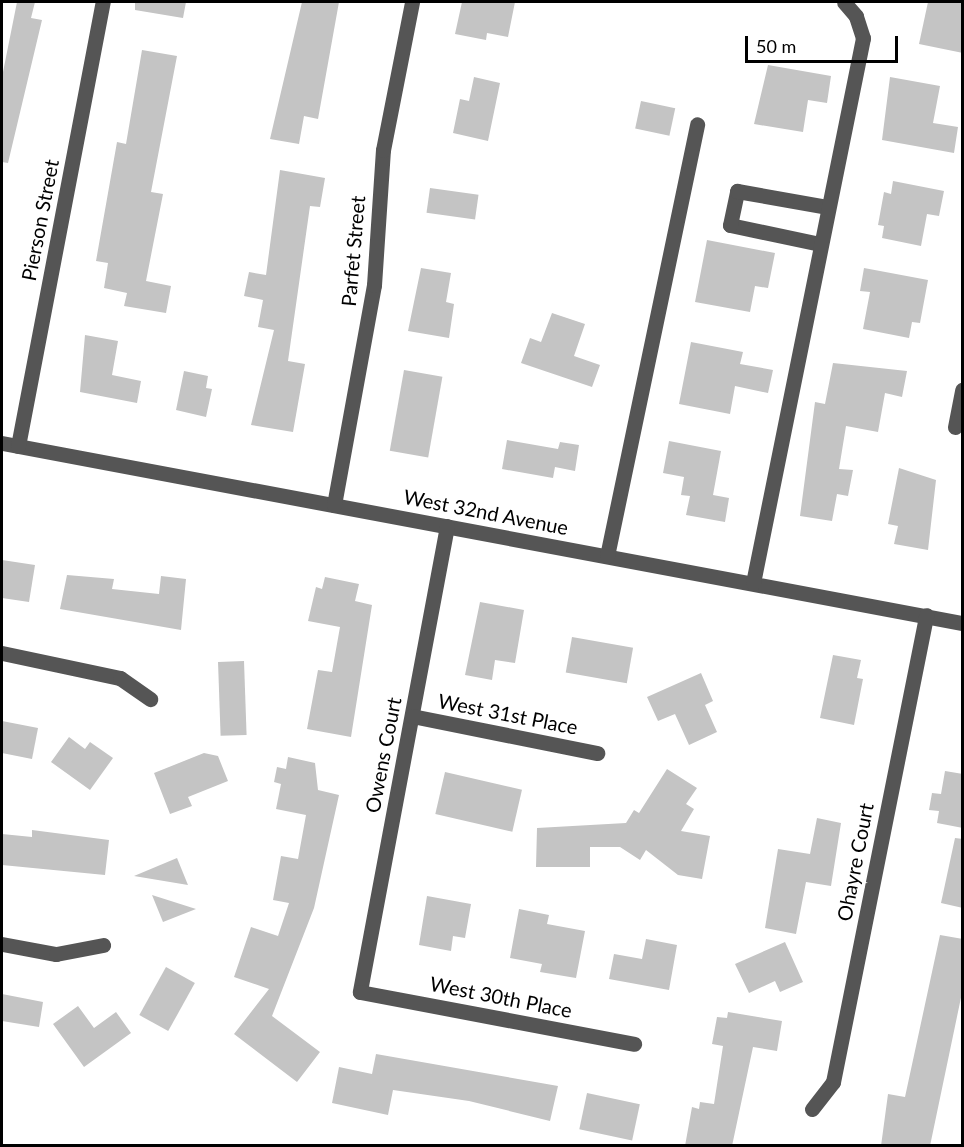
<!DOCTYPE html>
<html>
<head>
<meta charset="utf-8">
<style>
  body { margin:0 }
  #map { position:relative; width:964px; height:1147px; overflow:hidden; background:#fff; font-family:Lato,sans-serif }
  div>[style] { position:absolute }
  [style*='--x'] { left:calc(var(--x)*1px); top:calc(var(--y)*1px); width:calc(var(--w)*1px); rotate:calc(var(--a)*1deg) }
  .building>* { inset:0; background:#c4c4c4; transform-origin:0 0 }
  .minor>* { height:15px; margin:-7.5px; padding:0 7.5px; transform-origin:7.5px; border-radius:7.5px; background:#555 }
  span { translate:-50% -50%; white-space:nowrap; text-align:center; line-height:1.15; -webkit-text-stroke:6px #fff; paint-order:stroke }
  .street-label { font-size:20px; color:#000 }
  .frame { position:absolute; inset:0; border:3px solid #000; pointer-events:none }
  .scale { position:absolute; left:745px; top:36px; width:153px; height:27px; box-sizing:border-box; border:3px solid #000; border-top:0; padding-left:8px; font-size:18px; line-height:21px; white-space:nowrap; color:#000; -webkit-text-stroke:4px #fff; paint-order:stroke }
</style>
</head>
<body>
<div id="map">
  <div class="building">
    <div style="clip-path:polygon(17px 2px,35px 2px,31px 18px,42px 20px,8px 163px,2px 162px,2px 77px)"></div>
    <div style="clip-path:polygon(135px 2px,186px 2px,183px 18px,135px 10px)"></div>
    <div style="clip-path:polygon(302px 2px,339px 2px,318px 119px,304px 116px,299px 144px,270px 139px)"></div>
    <div style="clip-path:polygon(462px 2px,515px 2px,508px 37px,487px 33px,486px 40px,455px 34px)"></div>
    <div style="clip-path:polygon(928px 2px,963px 2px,963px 53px,919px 44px)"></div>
    <div style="clip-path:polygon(142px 50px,177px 56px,151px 192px,163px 194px,146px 281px,171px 286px,166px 313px,124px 306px,127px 293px,104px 288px,108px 263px,96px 261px,117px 142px,126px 144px)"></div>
    <div style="clip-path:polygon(768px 65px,831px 76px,827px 103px,808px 100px,803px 132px,754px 124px)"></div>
    <div style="clip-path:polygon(474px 77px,500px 83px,488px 141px,453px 133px,460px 99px,469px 101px)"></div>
    <div style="clip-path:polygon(890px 77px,940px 86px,933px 123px,958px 127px,954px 153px,882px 140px)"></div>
    <div style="left:641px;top:101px;width:35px;height:28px;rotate:12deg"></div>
    <div style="clip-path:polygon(280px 170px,325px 178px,320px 207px,310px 206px,288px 361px,305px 364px,293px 432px,251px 425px,274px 330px,258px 327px,263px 300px,244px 296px,249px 272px,266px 275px)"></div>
    <div style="clip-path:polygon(893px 181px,944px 191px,939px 216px,927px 214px,921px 246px,882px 238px,884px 226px,878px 225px,884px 192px,891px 194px)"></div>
    <div style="left:430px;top:188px;width:49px;height:25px;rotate:8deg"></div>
    <div style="clip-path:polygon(707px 240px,775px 253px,768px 288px,755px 286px,750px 312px,695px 302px)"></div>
    <div style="clip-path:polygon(421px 268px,451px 273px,446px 302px,454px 304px,449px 338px,408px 331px)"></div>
    <div style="clip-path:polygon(864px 268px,928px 280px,920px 323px,912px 322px,909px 338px,863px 329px,870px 292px,860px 291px)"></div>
    <div style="clip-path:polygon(552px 313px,585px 324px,574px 356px,600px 365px,592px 387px,521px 363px,530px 338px,541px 342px)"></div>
    <div style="clip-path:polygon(85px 335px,118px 341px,112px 375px,141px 381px,137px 403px,80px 392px)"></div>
    <div style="clip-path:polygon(691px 342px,743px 352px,740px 364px,773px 370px,768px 393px,735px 386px,730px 414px,679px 404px)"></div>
    <div style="clip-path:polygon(833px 363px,907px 371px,902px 397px,885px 393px,878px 432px,846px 426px,839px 469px,853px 470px,848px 496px,837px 494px,832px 521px,800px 516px,815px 402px,825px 404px)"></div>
    <div style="left:404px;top:370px;width:39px;height:82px;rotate:10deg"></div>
    <div style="clip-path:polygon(184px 371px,208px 376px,206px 388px,212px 389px,206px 417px,176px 410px)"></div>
    <div style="clip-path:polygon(507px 440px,558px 449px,560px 442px,579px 445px,575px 471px,555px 467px,553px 478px,502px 469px)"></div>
    <div style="clip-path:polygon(669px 441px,721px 451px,713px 495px,729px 498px,725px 522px,686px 515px,690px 496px,681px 495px,684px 477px,663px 473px)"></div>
    <div style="clip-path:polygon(899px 468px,936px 480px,928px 550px,894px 544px,898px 526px,888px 524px)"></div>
    <div style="clip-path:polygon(2px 560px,35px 565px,29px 602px,2px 598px)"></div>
    <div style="clip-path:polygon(67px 575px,114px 579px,112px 589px,159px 594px,161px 576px,186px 579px,181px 630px,60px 609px)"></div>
    <div style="clip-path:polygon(325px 577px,359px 584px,355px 601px,372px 605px,351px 737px,307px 729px,318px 670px,332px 672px,340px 627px,308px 621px,316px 587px,322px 589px)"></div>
    <div style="clip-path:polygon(480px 602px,524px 610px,515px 663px,495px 660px,492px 680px,465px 675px)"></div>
    <div style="left:572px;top:637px;width:62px;height:36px;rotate:10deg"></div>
    <div style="clip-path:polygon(833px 655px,861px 660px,857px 678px,863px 679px,854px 725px,820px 718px)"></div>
    <div style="left:244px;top:661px;width:74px;height:26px;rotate:88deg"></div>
    <div style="clip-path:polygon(701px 673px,713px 701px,705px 705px,717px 732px,689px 745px,675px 714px,658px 721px,647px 697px)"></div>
    <div style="clip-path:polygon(2px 721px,38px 728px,32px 759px,2px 753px)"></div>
    <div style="clip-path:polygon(69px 737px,85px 749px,90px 742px,113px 758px,90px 790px,51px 762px)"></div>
    <div style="clip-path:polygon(204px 753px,218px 756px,228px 781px,188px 797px,192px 806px,170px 814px,154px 773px)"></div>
    <div style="clip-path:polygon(288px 757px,315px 763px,318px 790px,339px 795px,314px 908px,272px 1016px,320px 1052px,297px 1082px,234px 1034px,269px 989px,234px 977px,251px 927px,278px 936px,289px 903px,273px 900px,281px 856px,298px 859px,306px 815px,276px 809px,281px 784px,274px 782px,277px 767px,286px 769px)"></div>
    <div style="clip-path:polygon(667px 769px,697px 788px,686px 804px,694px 809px,681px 831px,710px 836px,702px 879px,678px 875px,646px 850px,640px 860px,620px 847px,590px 847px,590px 867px,536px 867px,537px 828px,626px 823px,634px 810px,639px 813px)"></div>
    <div style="clip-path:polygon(945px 771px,963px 774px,963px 828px,937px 823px,939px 811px,929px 810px,932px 793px,941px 794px)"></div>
    <div style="left:445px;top:772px;width:79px;height:43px;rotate:13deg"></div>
    <div style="clip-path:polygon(817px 818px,841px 823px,831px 886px,806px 882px,796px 934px,765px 928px,778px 849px,810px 854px)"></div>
    <div style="clip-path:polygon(32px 830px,109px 840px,105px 875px,2px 865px,2px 834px,32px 837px)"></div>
    <div style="clip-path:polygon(955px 838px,963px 839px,963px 908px,941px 903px)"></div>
    <div style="clip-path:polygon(177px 858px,188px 885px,134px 876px)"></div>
    <div style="clip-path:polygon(152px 895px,196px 909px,163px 922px)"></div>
    <div style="clip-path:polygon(427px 896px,471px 904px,465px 938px,453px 936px,451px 951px,419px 945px)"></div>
    <div style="clip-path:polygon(519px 909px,549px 915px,547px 924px,585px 931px,576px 978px,540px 972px,542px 964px,510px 958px)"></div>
    <div style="clip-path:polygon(940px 935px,963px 939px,963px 988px,930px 1146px,881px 1146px,888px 1094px,905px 1097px)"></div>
    <div style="clip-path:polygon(646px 939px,677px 945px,669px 990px,609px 979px,614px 954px,642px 959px)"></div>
    <div style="clip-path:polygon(785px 942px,803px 982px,780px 992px,775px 981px,749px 993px,735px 964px)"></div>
    <div style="left:166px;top:967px;width:33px;height:55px;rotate:29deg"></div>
    <div style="clip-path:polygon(2px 994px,43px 1002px,39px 1027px,2px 1021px)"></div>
    <div style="clip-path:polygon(78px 1006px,94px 1028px,116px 1012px,131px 1033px,84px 1067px,53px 1024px)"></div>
    <div style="clip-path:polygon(728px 1012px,782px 1021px,777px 1051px,753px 1047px,732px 1146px,685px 1146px,692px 1107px,699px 1109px,700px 1102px,714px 1104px,723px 1046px,712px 1044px,717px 1017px,727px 1018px)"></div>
    <div style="clip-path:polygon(376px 1054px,558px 1086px,550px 1121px,469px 1101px,393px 1090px,388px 1115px,332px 1103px,339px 1067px,372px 1074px)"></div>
    <div style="left:587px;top:1093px;width:54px;height:37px;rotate:12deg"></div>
  </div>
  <div class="minor">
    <div style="--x:820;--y:244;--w:92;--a:-168.1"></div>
    <div style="--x:730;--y:225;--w:35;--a:-78"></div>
    <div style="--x:737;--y:191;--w:91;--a:10.1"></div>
    <div style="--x:955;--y:427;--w:38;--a:-79"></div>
    <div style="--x:2;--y:443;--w:977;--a:10.62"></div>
    <div style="--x:18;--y:446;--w:452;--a:-79.2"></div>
    <div style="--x:334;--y:505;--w:224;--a:-79.7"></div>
    <div style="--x:374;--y:285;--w:135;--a:-86.2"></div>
    <div style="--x:383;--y:150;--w:151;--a:-78.9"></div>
    <div style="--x:447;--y:526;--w:474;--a:100.6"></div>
    <div style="--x:360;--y:992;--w:279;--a:10.7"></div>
    <div style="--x:607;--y:556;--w:441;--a:-78.2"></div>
    <div style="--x:753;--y:583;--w:556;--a:-78.59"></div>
    <div style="--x:863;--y:38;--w:23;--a:-108"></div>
    <div style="--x:856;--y:16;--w:18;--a:-131"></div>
    <div style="--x:2;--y:653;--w:121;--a:12"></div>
    <div style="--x:120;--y:678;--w:37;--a:35"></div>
    <div style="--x:412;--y:716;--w:189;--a:11.3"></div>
    <div style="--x:2;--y:944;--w:55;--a:10.5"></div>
    <div style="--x:56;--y:954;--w:48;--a:-10.8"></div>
    <div style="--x:812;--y:1109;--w:34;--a:-52"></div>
    <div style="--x:833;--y:1082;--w:476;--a:-78.7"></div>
  </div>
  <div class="street-label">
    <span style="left:40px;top:220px;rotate:-79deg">Pierson Street</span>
    <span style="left:353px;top:251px;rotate:-85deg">Parfet Street</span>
    <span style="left:486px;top:512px;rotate:11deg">West 32nd Avenue</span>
    <span style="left:508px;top:714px;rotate:11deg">West 31st Place</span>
    <span style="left:383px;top:755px;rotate:-79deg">Owens Court</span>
    <span style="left:855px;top:862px;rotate:-79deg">Ohayre Court</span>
    <span style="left:501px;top:997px;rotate:11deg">West 30th Place</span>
  </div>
  <div class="frame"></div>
  <div class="scale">50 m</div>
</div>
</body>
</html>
